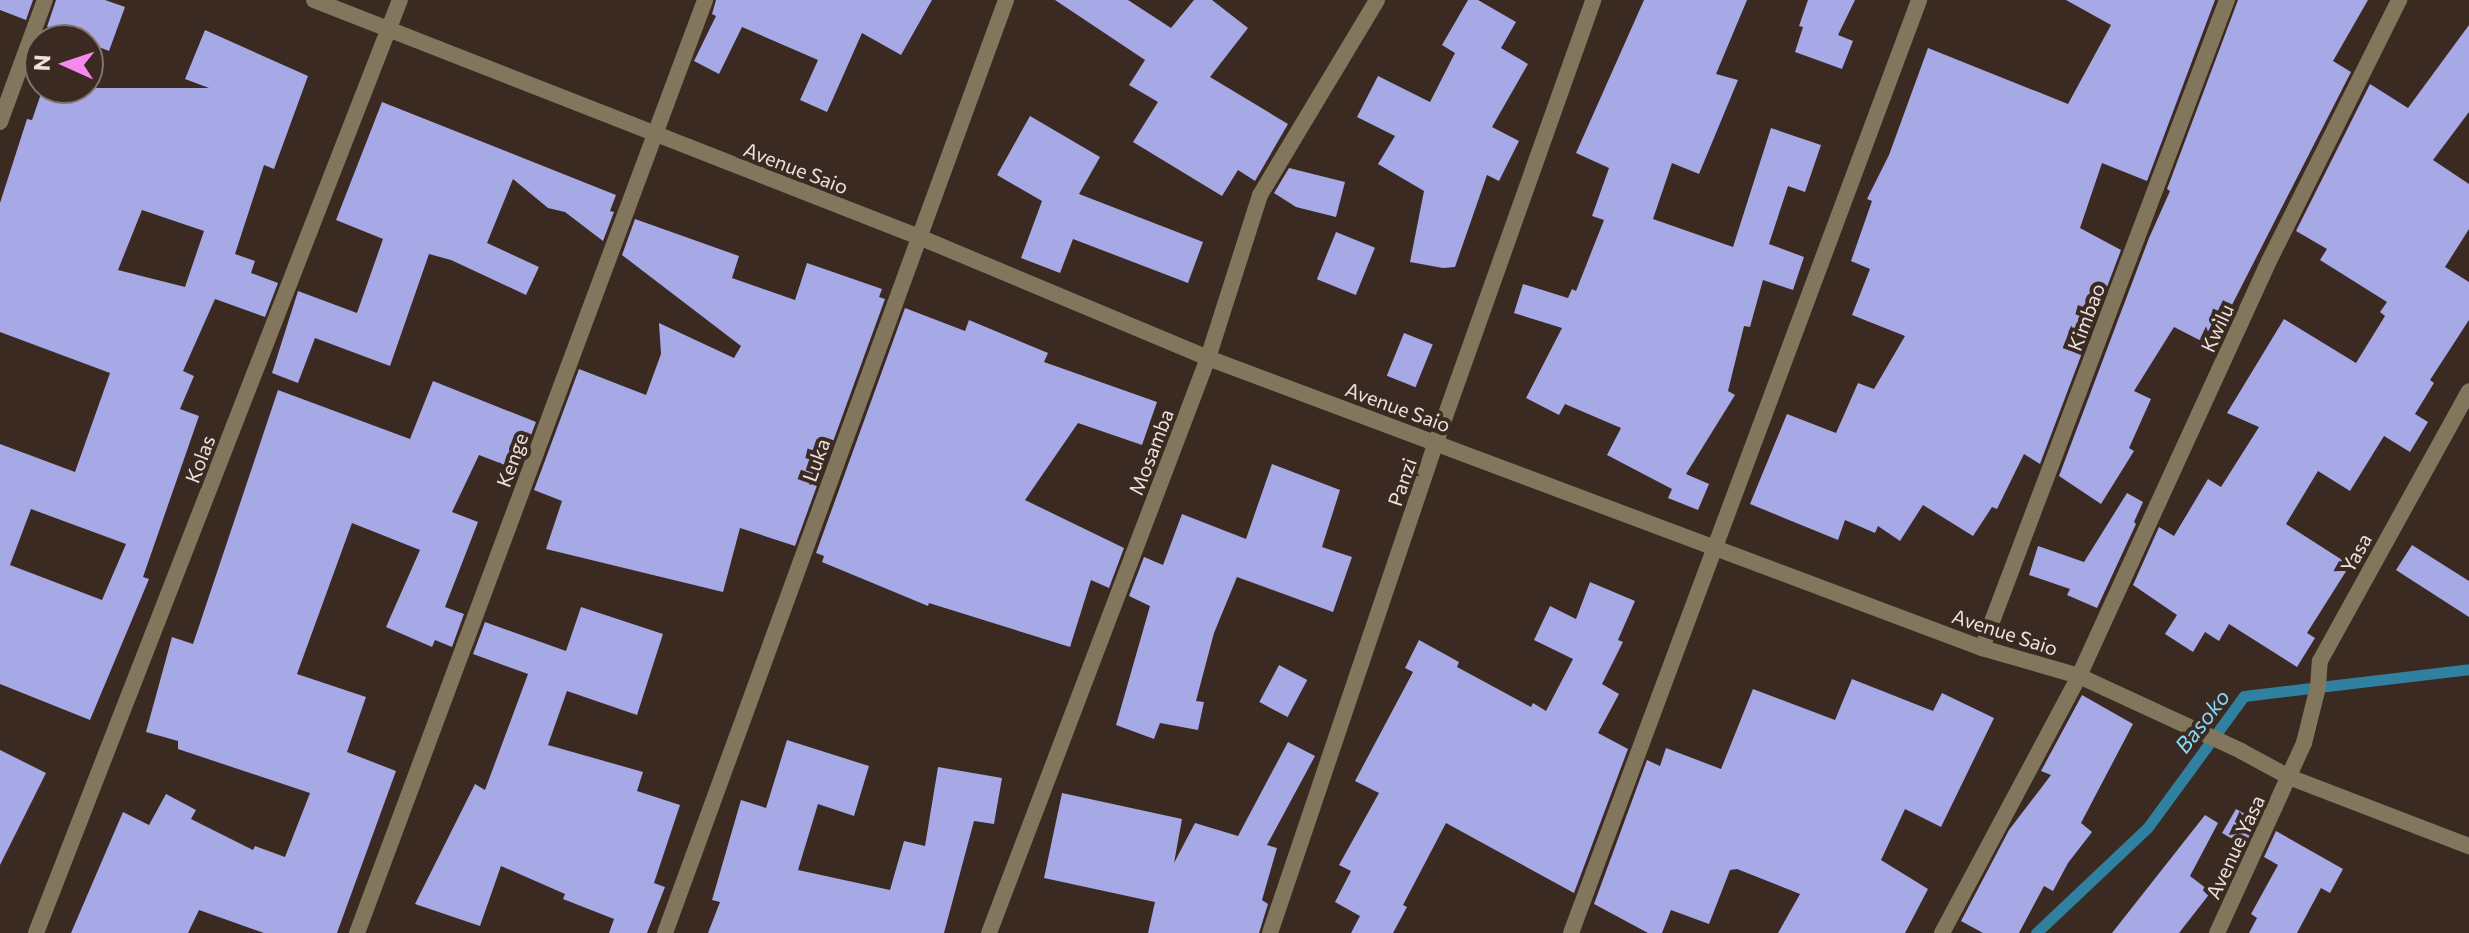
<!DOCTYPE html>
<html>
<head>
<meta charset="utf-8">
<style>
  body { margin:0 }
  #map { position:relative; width:2469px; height:933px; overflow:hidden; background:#3b2a22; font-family:Commissioner,sans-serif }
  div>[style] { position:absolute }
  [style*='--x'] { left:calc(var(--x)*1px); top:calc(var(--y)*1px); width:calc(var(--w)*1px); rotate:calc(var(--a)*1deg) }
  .stream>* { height:11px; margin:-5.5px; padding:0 5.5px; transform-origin:5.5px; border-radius:5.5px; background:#30819f }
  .building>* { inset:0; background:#a7a8e6; transform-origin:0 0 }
  .minor>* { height:16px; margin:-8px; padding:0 8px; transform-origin:8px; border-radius:8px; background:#82775d }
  span { translate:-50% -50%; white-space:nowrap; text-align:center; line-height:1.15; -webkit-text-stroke:8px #3b2a22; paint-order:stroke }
  .street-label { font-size:20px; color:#ece1dc }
  .water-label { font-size:22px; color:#85dafc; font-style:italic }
  .north { position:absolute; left:24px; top:24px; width:80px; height:80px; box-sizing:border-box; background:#3b2a22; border:2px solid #82736c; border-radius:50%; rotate:273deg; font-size:22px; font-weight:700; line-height:32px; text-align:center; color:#ece1dc }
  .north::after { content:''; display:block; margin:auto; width:28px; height:36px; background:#f689ee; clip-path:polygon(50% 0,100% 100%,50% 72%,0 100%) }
</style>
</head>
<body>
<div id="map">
  <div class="stream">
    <div style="--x:2036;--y:933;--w:154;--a:-43.4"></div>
    <div style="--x:2148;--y:827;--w:162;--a:-53.8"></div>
    <div style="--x:2244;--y:696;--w:227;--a:-6.8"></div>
  </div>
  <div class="building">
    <div style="clip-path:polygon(0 0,33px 0,26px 20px,0 10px)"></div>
    <div style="clip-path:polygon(56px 0,105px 0,125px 7px,109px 51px,47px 27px)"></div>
    <div style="clip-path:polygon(716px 0,932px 0,901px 55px,862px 33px,827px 112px,800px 100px,818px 60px,742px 27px,719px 74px,694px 61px,716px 16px,712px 14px)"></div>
    <div style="clip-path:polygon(1055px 0,1128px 0,1171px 28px,1194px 0,1212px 0,1248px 28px,1210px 77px,1288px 124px,1255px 181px,1238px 170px,1222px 196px,1133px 142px,1158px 102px,1129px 85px,1145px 60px)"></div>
    <div style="clip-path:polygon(1468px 0,1478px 0,1516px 22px,1501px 48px,1528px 64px,1492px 127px,1519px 141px,1499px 181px,1487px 175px,1455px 267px,1443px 268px,1410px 262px,1424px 191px,1378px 164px,1395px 136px,1357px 117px,1378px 76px,1430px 102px,1455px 53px,1442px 45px)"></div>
    <div style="clip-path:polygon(1644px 0,1747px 0,1716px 74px,1738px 80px,1699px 174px,1672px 163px,1653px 219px,1733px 247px,1771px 128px,1821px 145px,1805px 192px,1788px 186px,1769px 244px,1804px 257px,1793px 290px,1763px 280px,1750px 327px,1744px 326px,1728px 391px,1735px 395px,1686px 474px,1709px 484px,1698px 510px,1668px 498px,1672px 489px,1607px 455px,1621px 428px,1565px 404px,1559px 415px,1526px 398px,1562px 328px,1514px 313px,1523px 284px,1568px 298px,1572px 289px,1576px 291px,1604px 220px,1592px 216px,1609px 168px,1576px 153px)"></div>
    <div style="clip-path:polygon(1808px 0,1855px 0,1838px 35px,1853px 41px,1842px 69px,1795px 52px,1803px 27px,1799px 26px)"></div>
    <div style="clip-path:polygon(2066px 0,2215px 0,2147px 181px,2102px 163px,2080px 228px,2121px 250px,2040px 464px,2024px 454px,1997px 509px,1992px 507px,1973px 536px,1923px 505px,1900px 541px,1878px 526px,1875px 533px,1845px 520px,1838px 540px,1750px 504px,1787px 414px,1836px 433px,1858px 383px,1874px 389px,1905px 336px,1852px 315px,1870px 269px,1851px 261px,1872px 201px,1867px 199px,1889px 155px,1928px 48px,2068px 104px,2111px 25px)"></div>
    <div style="clip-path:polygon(2238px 0,2368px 0,2333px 61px,2351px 72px,2211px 346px,2174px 327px,2134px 391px,2151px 399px,2129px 448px,2134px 451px,2101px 504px,2059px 476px,2149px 238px,2170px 191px,2167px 189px)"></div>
    <div style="clip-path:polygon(2469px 25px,2469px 112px,2433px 160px,2469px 184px,2469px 229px,2445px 267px,2469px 282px,2469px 320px,2430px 380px,2434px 383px,2415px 414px,2428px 422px,2410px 452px,2384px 436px,2350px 491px,2318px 471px,2286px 524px,2350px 565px,2307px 633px,2315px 638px,2297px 667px,2229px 624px,2219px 641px,2205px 632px,2193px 652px,2165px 634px,2177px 615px,2133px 585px,2159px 527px,2174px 536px,2208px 479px,2221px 487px,2259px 427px,2227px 413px,2284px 319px,2356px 363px,2385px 316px,2380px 312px,2387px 302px,2320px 260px,2327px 249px,2296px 231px,2370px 84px,2408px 108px)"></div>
    <div style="clip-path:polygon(evenodd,205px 30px,308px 76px,274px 169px,264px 165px,235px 254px,255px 261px,251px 273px,278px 283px,265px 317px,215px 299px,183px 371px,194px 376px,180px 409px,199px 416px,143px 577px,149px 579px,90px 720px,0 684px,0 444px,75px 472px,110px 373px,0 332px,0 203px,27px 119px,32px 120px,43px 88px,209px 88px,185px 79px,205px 30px,142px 210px,204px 231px,185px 287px,118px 270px,142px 210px,205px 30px,31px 509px,126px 544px,102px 600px,10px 565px,31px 509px)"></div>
    <div style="clip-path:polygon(382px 102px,616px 195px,610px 211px,614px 212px,603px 241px,565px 212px,548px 208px,513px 179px,487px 243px,539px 267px,526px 295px,451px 260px,429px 254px,390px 366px,315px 338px,298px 383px,272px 373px,298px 291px,357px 313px,383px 239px,336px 220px)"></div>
    <div style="clip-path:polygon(1030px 116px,1100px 157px,1079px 194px,1203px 242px,1188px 283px,1073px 239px,1060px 273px,1021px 258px,1042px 201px,997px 175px)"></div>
    <div style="clip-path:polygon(1289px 168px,1345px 182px,1336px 217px,1296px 207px,1274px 193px)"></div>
    <div style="clip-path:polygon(635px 219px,739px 256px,732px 278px,795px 300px,807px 263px,882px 289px,879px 297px,885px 299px,795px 546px,740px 528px,723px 592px,546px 549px,562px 501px,534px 490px,579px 369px,646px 395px,661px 354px,659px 323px,734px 358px,741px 346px,622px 255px)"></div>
    <div style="left:1336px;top:232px;width:42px;height:51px;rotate:22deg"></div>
    <div style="clip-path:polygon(905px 308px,965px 331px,969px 320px,1048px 353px,1044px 362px,1157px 402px,1142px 445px,1078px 423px,1025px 500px,1124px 548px,1109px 588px,1091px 580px,1070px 647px,929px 603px,928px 606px,822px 562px,824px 556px,816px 553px)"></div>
    <div style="left:1404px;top:333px;width:31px;height:46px;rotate:22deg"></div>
    <div style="clip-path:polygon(433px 381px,536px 422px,518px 470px,479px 455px,452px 512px,478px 522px,445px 607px,464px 614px,452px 647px,435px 640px,432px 647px,386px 627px,420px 550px,352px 523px,297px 674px,366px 697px,347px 752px,396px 771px,337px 933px,264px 933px,199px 910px,188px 933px,71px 933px,123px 812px,149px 825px,166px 794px,196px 810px,191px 819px,253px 850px,255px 846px,285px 857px,310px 793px,178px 749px,178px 741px,146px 732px,172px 637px,193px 644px,278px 390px,410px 439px)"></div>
    <div style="clip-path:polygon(1272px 464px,1340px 490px,1322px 547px,1352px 557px,1333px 612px,1237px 577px,1214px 633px,1196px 701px,1204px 702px,1198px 730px,1160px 723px,1154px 739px,1116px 725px,1150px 606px,1129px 596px,1144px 557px,1163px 565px,1182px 514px,1246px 539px)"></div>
    <div style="clip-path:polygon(2127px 493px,2143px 502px,2134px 522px,2136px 524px,2097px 608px,2067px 595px,2070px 589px,2029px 575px,2038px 546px,2084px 562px)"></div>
    <div style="clip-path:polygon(2412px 545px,2469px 581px,2469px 617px,2396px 570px)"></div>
    <div style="clip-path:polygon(1590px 582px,1635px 601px,1618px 640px,1623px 642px,1602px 684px,1619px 694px,1598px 733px,1628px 749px,1574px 893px,1446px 823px,1403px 905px,1407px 907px,1393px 933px,1351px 933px,1360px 916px,1335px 902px,1351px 871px,1339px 865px,1379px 793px,1355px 781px,1413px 672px,1405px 668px,1419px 640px,1459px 662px,1457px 667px,1531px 707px,1533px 703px,1546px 711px,1573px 659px,1534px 640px,1550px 606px,1576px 619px)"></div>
    <div style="clip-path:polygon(581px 607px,663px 634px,637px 715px,567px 691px,548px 745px,643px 772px,637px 791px,680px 805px,654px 883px,665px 887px,647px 933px,609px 933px,614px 919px,563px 899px,565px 894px,501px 866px,480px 926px,415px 904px,475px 784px,485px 790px,528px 674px,473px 654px,485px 622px,566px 651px)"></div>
    <div style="left:1279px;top:665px;width:32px;height:42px;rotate:28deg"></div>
    <div style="clip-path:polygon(1852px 679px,1933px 711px,1942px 693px,1994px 718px,1941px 827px,1905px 809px,1881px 860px,1928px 889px,1905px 933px,1778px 933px,1800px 894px,1737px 869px,1730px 870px,1709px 924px,1671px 910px,1662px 933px,1648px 933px,1594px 904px,1647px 760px,1660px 766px,1666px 748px,1721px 769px,1753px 689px,1835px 720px)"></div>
    <div style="clip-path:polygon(2082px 695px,2133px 724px,2081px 823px,2092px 832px,2068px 863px,2053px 891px,2044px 886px,2019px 933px,1983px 933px,1961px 921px,2009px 830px,2051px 775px,2041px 771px)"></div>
    <div style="clip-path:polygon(787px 740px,869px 766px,854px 816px,818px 804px,798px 870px,890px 890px,904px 841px,925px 846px,938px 767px,1002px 778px,994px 824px,974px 821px,944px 933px,708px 933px,720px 902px,712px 900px,741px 800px,766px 808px)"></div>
    <div style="clip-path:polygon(1288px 742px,1315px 756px,1267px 845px,1277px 848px,1262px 900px,1268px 904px,1259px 933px,1148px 933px,1155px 902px,1044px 878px,1062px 793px,1182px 819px,1174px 863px,1195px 823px,1238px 836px)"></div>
    <div style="clip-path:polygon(0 750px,46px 773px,0 865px)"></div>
    <div style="clip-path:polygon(2236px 809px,2256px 820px,2245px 846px,2222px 833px)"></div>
    <div style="clip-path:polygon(2205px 815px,2218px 823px,2190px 876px,2211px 892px,2179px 933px,2112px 933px)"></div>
    <div style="clip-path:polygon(2276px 831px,2343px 869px,2330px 893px,2321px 888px,2297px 933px,2249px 933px,2257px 918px,2251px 914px,2278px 865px,2264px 857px)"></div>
  </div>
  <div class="minor">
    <div style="--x:314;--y:0;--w:650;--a:21.39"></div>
    <div style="--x:919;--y:237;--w:313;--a:22.7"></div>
    <div style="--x:1208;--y:358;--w:827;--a:20.54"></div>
    <div style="--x:1982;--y:648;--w:101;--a:16.1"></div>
    <div style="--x:2079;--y:676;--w:179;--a:24.8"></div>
    <div style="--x:2241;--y:751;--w:55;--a:28.4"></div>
    <div style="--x:2289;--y:777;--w:193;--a:21"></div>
    <div style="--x:0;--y:122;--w:130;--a:-69.8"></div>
    <div style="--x:1982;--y:648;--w:693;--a:-69.29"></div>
    <div style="--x:36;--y:933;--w:1001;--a:-68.69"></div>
    <div style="--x:357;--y:933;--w:996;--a:-69.54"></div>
    <div style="--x:665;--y:933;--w:993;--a:-69.92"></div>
    <div style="--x:989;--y:933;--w:615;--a:-69.15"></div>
    <div style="--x:1208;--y:358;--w:171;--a:-72.3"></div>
    <div style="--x:1260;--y:195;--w:227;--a:-59"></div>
    <div style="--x:1270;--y:933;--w:518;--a:-71.32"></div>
    <div style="--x:1436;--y:442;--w:469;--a:-70.4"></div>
    <div style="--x:1571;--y:933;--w:996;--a:-69.54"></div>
    <div style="--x:1942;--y:933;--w:291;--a:-61.9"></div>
    <div style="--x:2079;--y:676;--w:456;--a:-65.4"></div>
    <div style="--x:2269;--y:261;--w:292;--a:-63.5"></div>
    <div style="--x:2217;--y:933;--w:209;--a:-65.4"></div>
    <div style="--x:2304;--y:743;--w:58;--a:-76"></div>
    <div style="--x:2318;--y:687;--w:26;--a:-86"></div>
    <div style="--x:2320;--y:661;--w:308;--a:-61.1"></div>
  </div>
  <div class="street-label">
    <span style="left:796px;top:168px;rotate:21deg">Avenue Saio</span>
    <span style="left:2086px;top:317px;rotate:-69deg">Kimbao</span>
    <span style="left:2217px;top:328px;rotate:-65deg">Kwilu</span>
    <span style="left:1398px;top:407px;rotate:20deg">Avenue Saio</span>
    <span style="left:1151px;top:452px;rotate:-69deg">Mosamba</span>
    <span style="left:200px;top:459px;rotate:-69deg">Kolas</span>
    <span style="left:512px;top:460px;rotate:-70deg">Kenge</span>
    <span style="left:816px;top:460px;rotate:-70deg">Luka</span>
    <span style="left:1402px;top:482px;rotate:-71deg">Panzi</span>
    <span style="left:2356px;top:553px;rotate:-61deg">Yasa</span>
    <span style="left:2005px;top:632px;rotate:18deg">Avenue Saio</span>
    <span style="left:2235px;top:847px;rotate:-65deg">Avenue Yasa</span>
  </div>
  <div class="water-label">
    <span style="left:2202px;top:721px;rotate:-52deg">Basoko</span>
  </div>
  <div class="north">N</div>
</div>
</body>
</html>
